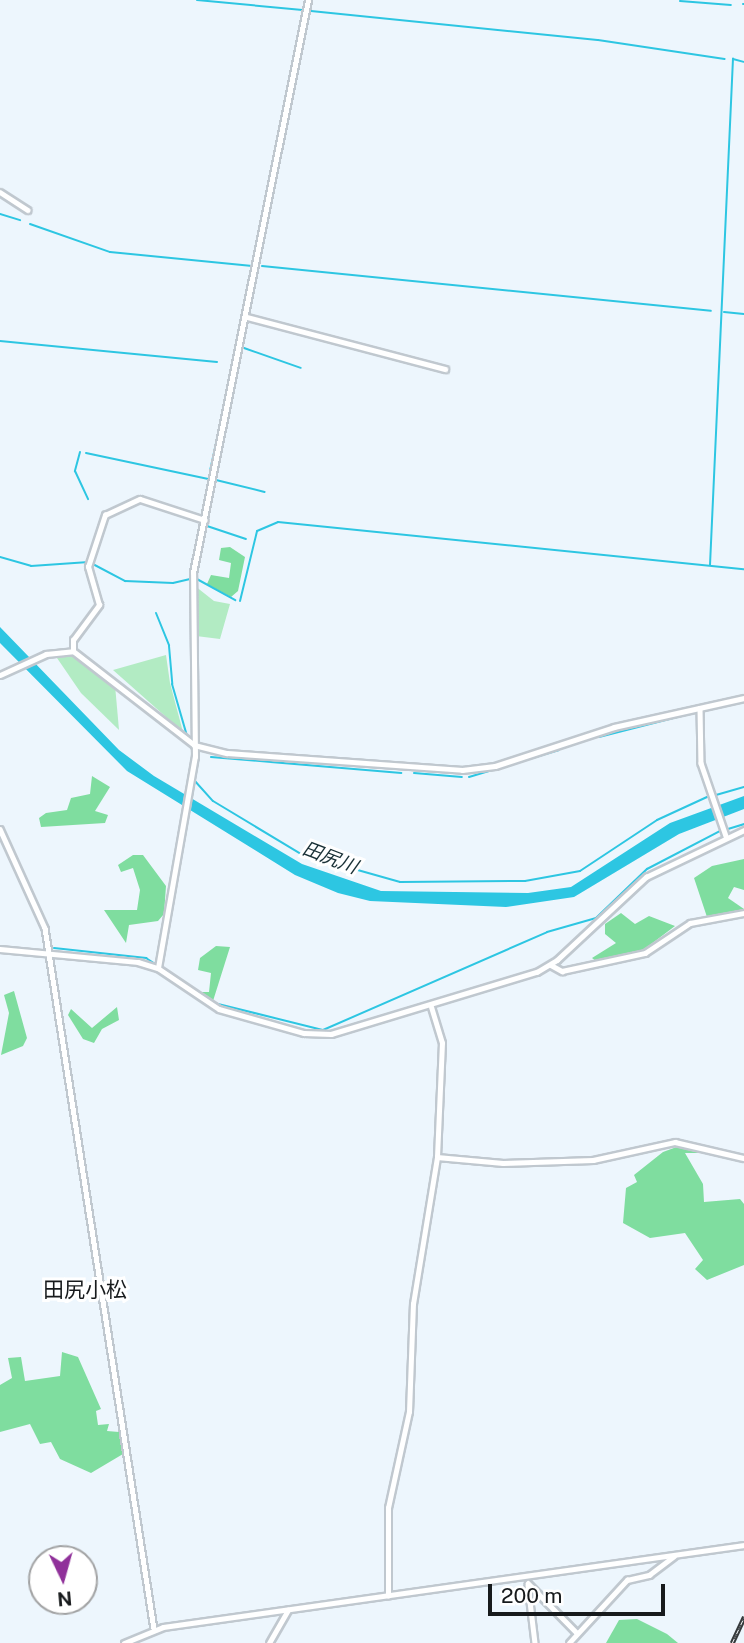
<!DOCTYPE html>
<html>
<head>
<meta charset="utf-8">
<style>
  body { margin:0 }
  #map { position:relative; width:744px; height:1643px; overflow:hidden; background:#edf6fd; font-family:"Public Sans","Noto Sans JP",sans-serif }
  div>[style] { position:absolute }
  [style*='--x'] { left:calc(var(--x)*1px); top:calc(var(--y)*1px); width:calc(var(--w)*1px); rotate:calc(var(--a)*1deg) }
  .green>* { inset:0; background:#b2ebc3 }
  .forest>* { inset:0; background:#7fdd9f }
  .water>* { inset:0; background:#2dc6e2 }
  .stream>* { height:2px; margin:-1px; padding:0 1px; transform-origin:1px; border-radius:1px; background:#2dc6e2 }
  .roads { filter:drop-shadow(2px 0 #c0c8cf) drop-shadow(-2px 0 #c0c8cf) drop-shadow(0 2px #c0c8cf) drop-shadow(0 -2px #c0c8cf) }
  .minor>* { height:4.5px; margin:-2.25px; padding:0 2.25px; transform-origin:2.25px; border-radius:2.25px; background:#fff }
  .tertiary>* { height:5px; margin:-2.5px; padding:0 2.5px; transform-origin:2.5px; border-radius:2.5px; background:#fff }
  .rail>* { height:4.5px; margin-top:-2.25px; transform-origin:0; background:repeating-linear-gradient(90deg,#fff 0 5px,#35393b 0 10px); box-sizing:border-box; border-block:2px solid #35393b }
  span { translate:-50% -50%; white-space:nowrap; text-align:center; line-height:1.15; -webkit-text-stroke:6px #fff; paint-order:stroke }
  .water-label { font-size:19px; color:#193036; font-style:italic }
  .quarter-label { font-size:21px; color:#171a1c }
  .north { position:absolute; left:28px; top:1545px; width:70px; height:70px; box-sizing:border-box; background:#fff; border:2px solid #a2a3a4; border-radius:50%; rotate:175deg; font-size:19px; font-weight:700; line-height:28px; text-align:center; color:#171a1c }
  .north::after { content:''; display:block; margin:auto; width:24px; height:32px; background:#90319a; clip-path:polygon(50% 0,100% 100%,50% 72%,0 100%) }
  .scale { position:absolute; left:488px; top:1584px; width:177px; height:32px; box-sizing:border-box; border:4px solid #171a1c; border-top:0; padding-left:9px; font-size:21px; line-height:24px; white-space:nowrap; color:#171a1c; -webkit-text-stroke:5px #fff; paint-order:stroke }
</style>
</head>
<body>
<div id="map">
  <div class="green">
    <div style="clip-path:polygon(195px 586px,214px 601px,230px 604px,220px 639px,196px 636px)"></div>
    <div style="clip-path:polygon(166px 655px,170px 683px,183px 732px,113px 670px)"></div>
    <div style="clip-path:polygon(73px 656px,115px 685px,119px 730px,81px 693px,57px 658px)"></div>
  </div>
  <div class="forest">
    <div style="clip-path:polygon(230px 547px,245px 557px,238px 591px,231px 597px,207px 584px,211px 575px,229px 578px,231px 563px,219px 560px,221px 548px)"></div>
    <div style="clip-path:polygon(92px 776px,110px 787px,95px 811px,108px 815px,105px 823px,41px 827px,39px 818px,46px 813px,67px 810px,71px 798px,90px 794px)"></div>
    <div style="clip-path:polygon(133px 855px,143px 855px,166px 886px,164px 914px,158px 921px,129px 925px,126px 943px,104px 910px,137px 910px,140px 890px,133px 868px,121px 872px,118px 865px)"></div>
    <div style="clip-path:polygon(744px 859px,744px 890px,734px 887px,728px 898px,744px 909px,707px 917px,694px 878px,712px 866px)"></div>
    <div style="clip-path:polygon(621px 913px,635px 924px,649px 916px,675px 926px,642px 951px,596px 961px,592px 958px,616px 943px,605px 934px,605px 924px)"></div>
    <div style="clip-path:polygon(216px 946px,230px 947px,213px 1001px,198px 992px,209px 992px,211px 973px,198px 970px,200px 958px)"></div>
    <div style="clip-path:polygon(14px 991px,27px 1038px,23px 1046px,1px 1055px,9px 1013px,4px 995px)"></div>
    <div style="clip-path:polygon(117px 1007px,119px 1020px,102px 1029px,94px 1043px,83px 1039px,68px 1015px,71px 1009px,92px 1028px)"></div>
    <div style="clip-path:polygon(682px 1145px,715px 1153px,685px 1153px,703px 1184px,704px 1202px,740px 1199px,744px 1204px,744px 1265px,707px 1280px,695px 1269px,703px 1260px,685px 1233px,650px 1238px,623px 1223px,626px 1188px,637px 1182px,634px 1175px,663px 1152px)"></div>
    <div style="clip-path:polygon(62px 1352px,78px 1357px,101px 1409px,96px 1411px,98px 1425px,109px 1424px,107px 1431px,119px 1432px,123px 1454px,91px 1473px,60px 1459px,51px 1442px,40px 1444px,30px 1424px,0 1432px,0 1385px,12px 1378px,8px 1358px,21px 1357px,25px 1381px,60px 1376px)"></div>
    <div style="clip-path:polygon(637px 1619px,667px 1634px,678px 1643px,606px 1643px,619px 1620px)"></div>
  </div>
  <div class="water">
    <div style="clip-path:polygon(0 627px,119px 750px,154px 776px,302px 864px,381px 891px,528px 893px,571px 887px,670px 823px,744px 796px,744px 809px,679px 834px,574px 897px,506px 907px,370px 901px,338px 893px,295px 875px,127px 771px,0 643px)"></div>
  </div>
  <div class="stream">
    <div style="--x:197;--y:0;--w:106;--a:5.4"></div>
    <div style="--x:680;--y:1;--w:51;--a:4.5"></div>
    <div style="--x:743;--y:4;--w:1;--a:0"></div>
    <div style="--x:311;--y:11;--w:288;--a:5.8"></div>
    <div style="--x:598;--y:40;--w:128;--a:8.5"></div>
    <div style="--x:0;--y:214;--w:21;--a:17"></div>
    <div style="--x:30;--y:224;--w:85;--a:19.3"></div>
    <div style="--x:110;--y:252;--w:143;--a:5.6"></div>
    <div style="--x:262;--y:266;--w:451;--a:5.7"></div>
    <div style="--x:724;--y:312;--w:20;--a:6"></div>
    <div style="--x:0;--y:341;--w:218;--a:5.5"></div>
    <div style="--x:244;--y:348;--w:60;--a:19.3"></div>
    <div style="--x:80;--y:452;--w:20;--a:105"></div>
    <div style="--x:75;--y:471;--w:31;--a:65"></div>
    <div style="--x:86;--y:453;--w:125;--a:12"></div>
    <div style="--x:210;--y:471;--w:104;--a:-77.8"></div>
    <div style="--x:216;--y:480;--w:50;--a:13.8"></div>
    <div style="--x:207;--y:526;--w:41;--a:18.4"></div>
    <div style="--x:0;--y:557;--w:32;--a:16"></div>
    <div style="--x:31;--y:566;--w:58;--a:-3.9"></div>
    <div style="--x:89;--y:562;--w:41;--a:27.8"></div>
    <div style="--x:125;--y:581;--w:48;--a:2.4"></div>
    <div style="--x:173;--y:583;--w:23;--a:-13"></div>
    <div style="--x:195;--y:578;--w:46;--a:28.8"></div>
    <div style="--x:710;--y:565;--w:507;--a:-87.4"></div>
    <div style="--x:733;--y:59;--w:11;--a:15"></div>
    <div style="--x:240;--y:601;--w:72;--a:-76.3"></div>
    <div style="--x:257;--y:531;--w:23;--a:-23"></div>
    <div style="--x:278;--y:522;--w:468;--a:5.8"></div>
    <div style="--x:156;--y:613;--w:35;--a:68"></div>
    <div style="--x:169;--y:646;--w:38;--a:85"></div>
    <div style="--x:172;--y:684;--w:54;--a:73.9"></div>
    <div style="--x:599;--y:737;--w:97;--a:-14.3"></div>
    <div style="--x:211;--y:757;--w:191;--a:4.8"></div>
    <div style="--x:414;--y:773;--w:48;--a:4.8"></div>
    <div style="--x:469;--y:777;--w:94;--a:-16.7"></div>
    <div style="--x:194;--y:780;--w:28;--a:48"></div>
    <div style="--x:213;--y:801;--w:103;--a:31.1"></div>
    <div style="--x:301;--y:854;--w:103;--a:15.8"></div>
    <div style="--x:400;--y:882;--w:125;--a:-0.5"></div>
    <div style="--x:525;--y:881;--w:56;--a:-10.3"></div>
    <div style="--x:580;--y:871;--w:92;--a:-33.5"></div>
    <div style="--x:657;--y:820;--w:55;--a:-24.7"></div>
    <div style="--x:716;--y:795;--w:29;--a:-16"></div>
    <div style="--x:728;--y:829;--w:17;--a:-17"></div>
    <div style="--x:54;--y:948;--w:93;--a:6.2"></div>
    <div style="--x:146;--y:958;--w:33;--a:33"></div>
    <div style="--x:214;--y:1003;--w:112;--a:13.9"></div>
    <div style="--x:323;--y:1030;--w:244;--a:-23.6"></div>
    <div style="--x:547;--y:932;--w:51;--a:-15.9"></div>
    <div style="--x:596;--y:918;--w:71;--a:-43.9"></div>
    <div style="--x:647;--y:869;--w:82;--a:-27.5"></div>
  </div>
  <div class="roads">
    <div class="minor">
      <div style="--x:0;--y:192;--w:33;--a:33"></div>
      <div style="--x:247;--y:317;--w:205;--a:14.7"></div>
      <div style="--x:73;--y:651;--w:11;--a:-90"></div>
      <div style="--x:73;--y:640;--w:44;--a:-53.4"></div>
      <div style="--x:99;--y:605;--w:40;--a:-106"></div>
      <div style="--x:88;--y:567;--w:55;--a:-71.9"></div>
      <div style="--x:105;--y:515;--w:38;--a:-25"></div>
      <div style="--x:140;--y:499;--w:68;--a:17.9"></div>
      <div style="--x:700;--y:708;--w:55;--a:89"></div>
      <div style="--x:701;--y:763;--w:77;--a:71.1"></div>
      <div style="--x:0;--y:829;--w:109;--a:65.6"></div>
      <div style="--x:45;--y:928;--w:709;--a:81.16"></div>
      <div style="--x:0;--y:949;--w:139;--a:5.4"></div>
      <div style="--x:138;--y:962;--w:21;--a:17"></div>
      <div style="--x:158;--y:968;--w:73;--a:33.9"></div>
      <div style="--x:219;--y:1009;--w:88;--a:15.8"></div>
      <div style="--x:304;--y:1033;--w:27;--a:2"></div>
      <div style="--x:331;--y:1034;--w:215;--a:-16.8"></div>
      <div style="--x:537;--y:972;--w:23;--a:-31"></div>
      <div style="--x:557;--y:960;--w:122;--a:-43"></div>
      <div style="--x:646;--y:877;--w:109;--a:-25.6"></div>
      <div style="--x:551;--y:965;--w:13;--a:29"></div>
      <div style="--x:562;--y:971;--w:85;--a:-12.2"></div>
      <div style="--x:645;--y:953;--w:54;--a:-33.7"></div>
      <div style="--x:690;--y:923;--w:55;--a:-10.5"></div>
      <div style="--x:158;--y:968;--w:214;--a:-80.1"></div>
      <div style="--x:195;--y:757;--w:184;--a:-90.6"></div>
      <div style="--x:193;--y:573;--w:584;--a:-78.65"></div>
      <div style="--x:437;--y:1157;--w:66;--a:5.2"></div>
      <div style="--x:503;--y:1163;--w:90;--a:-1.9"></div>
      <div style="--x:593;--y:1160;--w:84;--a:-12.4"></div>
      <div style="--x:675;--y:1142;--w:71;--a:13.1"></div>
      <div style="--x:528;--y:1583;--w:69;--a:45.6"></div>
      <div style="--x:528;--y:1585;--w:58;--a:83.1"></div>
      <div style="--x:388;--y:1596;--w:88;--a:-90"></div>
      <div style="--x:388;--y:1508;--w:98;--a:-77.7"></div>
      <div style="--x:409;--y:1412;--w:108;--a:-87.9"></div>
      <div style="--x:413;--y:1304;--w:149;--a:-80.7"></div>
      <div style="--x:437;--y:1157;--w:114;--a:-87.5"></div>
      <div style="--x:442;--y:1043;--w:37;--a:-107"></div>
      <div style="--x:269;--y:1643;--w:38;--a:-60"></div>
      <div style="--x:569;--y:1643;--w:86;--a:-47.4"></div>
      <div style="--x:627;--y:1580;--w:23;--a:-13"></div>
      <div style="--x:649;--y:1575;--w:31;--a:-37"></div>
    </div>
    <div class="tertiary">
      <div style="--x:0;--y:675;--w:51;--a:-24.5"></div>
      <div style="--x:46;--y:654;--w:27;--a:-6"></div>
      <div style="--x:73;--y:651;--w:153;--a:37.8"></div>
      <div style="--x:194;--y:745;--w:34;--a:14"></div>
      <div style="--x:227;--y:753;--w:236;--a:4.1"></div>
      <div style="--x:462;--y:770;--w:33;--a:-7"></div>
      <div style="--x:495;--y:766;--w:125;--a:-18.1"></div>
      <div style="--x:614;--y:727;--w:133;--a:-12.6"></div>
      <div style="--x:124;--y:1643;--w:42;--a:-22.3"></div>
      <div style="--x:163;--y:1627;--w:587;--a:-8.03"></div>
    </div>
  </div>
  <div class="rail">
    <div style="--x:732;--y:1643;--w:29;--a:-65"></div>
  </div>
  <div class="water-label">
    <span style="left:330px;top:858px;rotate:21deg">田尻川</span>
  </div>
  <div class="quarter-label">
    <span style="left:85px;top:1290px">田尻小松</span>
  </div>
  <div class="north">N</div>
  <div class="scale">200 m</div>
</div>
</body>
</html>
